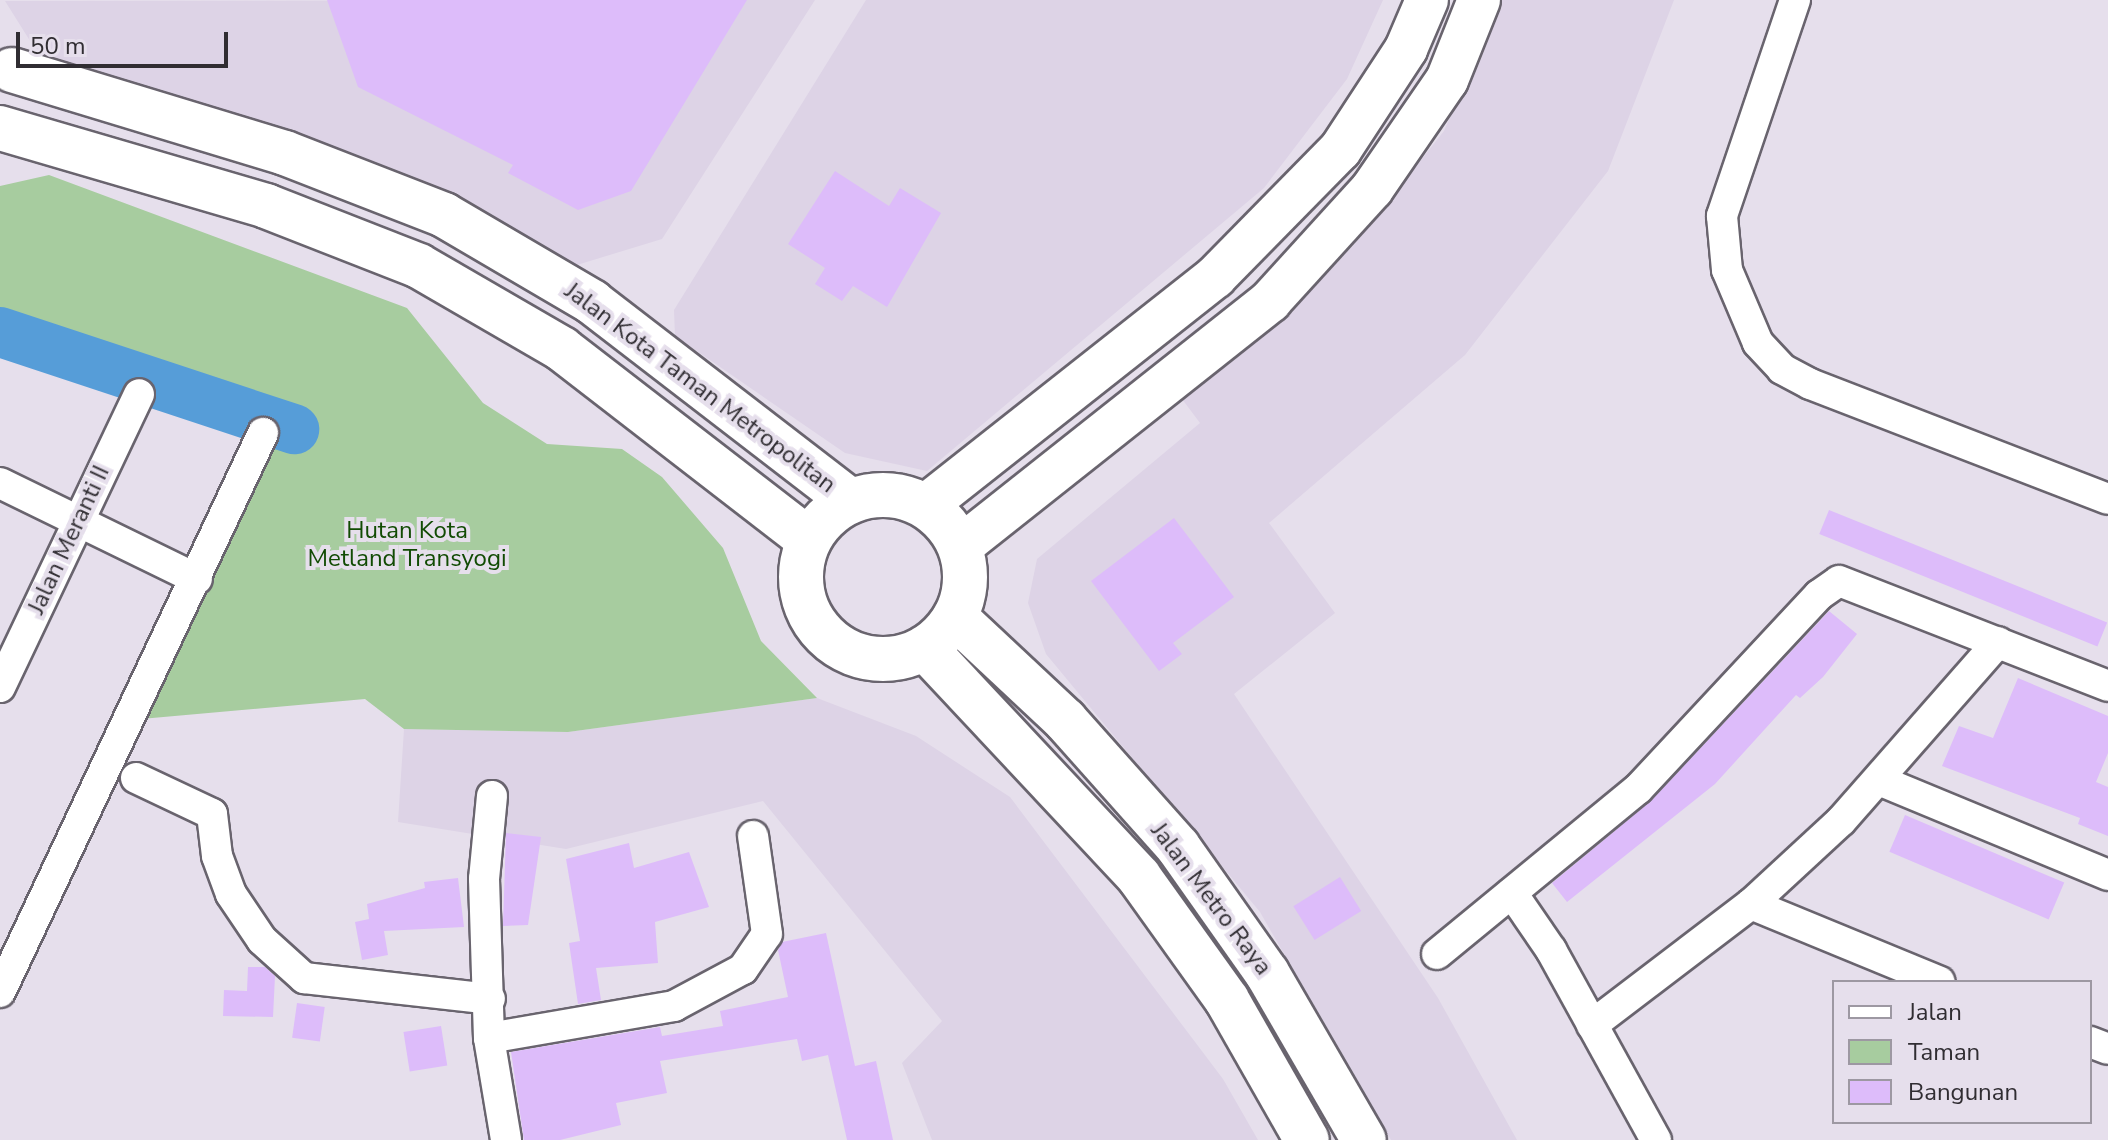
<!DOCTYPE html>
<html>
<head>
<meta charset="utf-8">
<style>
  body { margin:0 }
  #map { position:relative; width:2108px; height:1140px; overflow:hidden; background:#e6dfec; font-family:"Nunito Sans",sans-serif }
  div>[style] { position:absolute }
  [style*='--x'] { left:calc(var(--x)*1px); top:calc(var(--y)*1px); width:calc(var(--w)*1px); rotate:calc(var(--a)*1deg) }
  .built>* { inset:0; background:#ddd3e6 }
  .green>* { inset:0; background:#a7cc9f }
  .river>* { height:50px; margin:-25px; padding:0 25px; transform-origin:25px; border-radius:25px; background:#569dd8 }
  .building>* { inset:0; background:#ddbcfa; transform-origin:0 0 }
  .roads { filter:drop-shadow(2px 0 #69646e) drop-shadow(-2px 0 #69646e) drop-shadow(0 2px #69646e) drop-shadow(0 -2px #69646e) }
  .street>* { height:30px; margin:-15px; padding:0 15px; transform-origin:15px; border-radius:15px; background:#fff }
  .secondary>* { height:42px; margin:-21px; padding:0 21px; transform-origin:21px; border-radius:21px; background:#fff }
  .primary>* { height:44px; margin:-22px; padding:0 22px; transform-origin:22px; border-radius:22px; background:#fff }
  .primary>.ring { margin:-22px; padding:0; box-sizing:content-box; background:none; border:44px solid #fff; border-radius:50% }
  span { translate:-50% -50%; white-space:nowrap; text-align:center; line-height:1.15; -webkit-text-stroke:8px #e6dfec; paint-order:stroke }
  .street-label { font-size:24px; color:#302d32 }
  .park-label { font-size:24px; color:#114b03 }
  .legend { position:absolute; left:1832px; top:980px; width:260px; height:144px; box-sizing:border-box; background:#e6dfec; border:2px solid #9d98a2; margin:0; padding:10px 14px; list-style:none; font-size:24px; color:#302d32 }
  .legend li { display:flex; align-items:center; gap:16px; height:40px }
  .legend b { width:40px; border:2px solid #9d98a2 }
  .scale { position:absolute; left:16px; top:32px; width:212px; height:36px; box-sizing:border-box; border:4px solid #302d32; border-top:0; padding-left:10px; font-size:24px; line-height:28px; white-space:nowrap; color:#302d32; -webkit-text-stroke:6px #e6dfec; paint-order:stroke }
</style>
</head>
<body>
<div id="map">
  <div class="built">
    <div style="clip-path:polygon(815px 0,662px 239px,567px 268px,415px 181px,275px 126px,37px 52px,5px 1px)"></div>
    <div style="clip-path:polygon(866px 0,1383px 0,1347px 79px,1264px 188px,927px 471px,845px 453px,675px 336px,674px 310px)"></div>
    <div style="clip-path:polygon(1500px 0,1674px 0,1608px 171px,1465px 355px,1269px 523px,1335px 613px,1234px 694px,1438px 998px,1517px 1140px,1391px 1140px,1260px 912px,1046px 654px,1028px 603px,1037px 559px,1200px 423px,1179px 395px,1352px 247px,1444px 131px)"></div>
    <div style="clip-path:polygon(817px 698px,916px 736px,1010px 797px,1223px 1079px,1258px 1140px,932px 1140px,902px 1063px,942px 1021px,763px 801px,566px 849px,398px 822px,404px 729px,568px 732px)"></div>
  </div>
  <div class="green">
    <div style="clip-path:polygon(49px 175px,407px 308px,483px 403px,547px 444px,622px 449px,662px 477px,723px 548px,761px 641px,817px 698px,568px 732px,404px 729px,365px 699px,141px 719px,292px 405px,0 325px,0 186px)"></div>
  </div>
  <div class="river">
    <div style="--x:0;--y:332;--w:310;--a:18.3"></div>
  </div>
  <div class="building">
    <div style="clip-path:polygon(327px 0,747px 0,631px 191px,578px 210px,508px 173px,513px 165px,358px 87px)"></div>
    <div style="clip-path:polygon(835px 171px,889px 206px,900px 188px,941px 213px,887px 307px,853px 286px,842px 301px,815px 284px,825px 268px,788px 244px)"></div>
    <div style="left:1829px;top:510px;width:300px;height:26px;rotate:22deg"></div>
    <div style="clip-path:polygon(1174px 518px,1234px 597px,1173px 643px,1182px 654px,1159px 671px,1091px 581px)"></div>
    <div style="clip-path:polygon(1829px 611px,1857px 634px,1823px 677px,1800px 698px,1796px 695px,1715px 784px,1567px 902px,1552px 883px,1651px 801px)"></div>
    <div style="clip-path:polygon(2018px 678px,2108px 716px,2108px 753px,2096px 782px,2108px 787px,2108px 836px,2078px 824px,2080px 818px,1942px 766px,1959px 726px,1993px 738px)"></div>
    <div style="left:1905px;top:815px;width:173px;height:40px;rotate:23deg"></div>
    <div style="clip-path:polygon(506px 833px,541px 837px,528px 925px,503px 926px)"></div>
    <div style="clip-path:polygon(629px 843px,634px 868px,689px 852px,709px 907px,655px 922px,658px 963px,596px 968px,601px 1000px,578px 1004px,569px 943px,580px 941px,566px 859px)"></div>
    <div style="left:1340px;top:877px;width:40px;height:55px;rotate:58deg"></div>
    <div style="clip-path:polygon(458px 878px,464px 927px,384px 931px,388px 955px,362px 960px,355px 922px,369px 919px,367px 904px,425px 888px,424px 882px)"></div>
    <div style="clip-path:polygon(826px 933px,855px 1066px,876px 1061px,893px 1140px,847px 1140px,828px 1055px,802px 1061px,797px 1039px,660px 1061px,667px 1093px,616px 1103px,621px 1125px,560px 1140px,524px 1140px,511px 1052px,660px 1027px,662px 1036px,723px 1026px,720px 1011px,788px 997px,778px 950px,782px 942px)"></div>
    <div style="clip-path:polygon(248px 967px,265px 967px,275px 976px,273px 1017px,223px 1016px,224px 990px,247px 991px)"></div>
    <div style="left:297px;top:1003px;width:28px;height:35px;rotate:8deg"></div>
    <div style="left:441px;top:1026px;width:40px;height:38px;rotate:81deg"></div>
  </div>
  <div class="roads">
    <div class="street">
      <div style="--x:1795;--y:0;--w:228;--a:108.7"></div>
      <div style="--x:1722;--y:216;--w:54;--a:84.7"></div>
      <div style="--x:1727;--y:270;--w:79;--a:67"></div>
      <div style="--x:1758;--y:343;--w:35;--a:47"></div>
      <div style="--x:1782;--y:369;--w:32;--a:28"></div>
      <div style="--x:1810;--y:384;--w:319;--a:21.1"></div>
      <div style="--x:0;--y:483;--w:219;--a:26"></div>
      <div style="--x:0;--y:687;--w:324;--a:-64.6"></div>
      <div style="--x:136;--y:778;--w:84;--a:25.3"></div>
      <div style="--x:212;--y:814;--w:42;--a:83.2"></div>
      <div style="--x:217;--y:856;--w:40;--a:69.8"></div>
      <div style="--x:231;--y:894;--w:55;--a:56"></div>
      <div style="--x:262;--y:940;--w:57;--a:42.1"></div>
      <div style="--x:304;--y:978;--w:187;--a:6.4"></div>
      <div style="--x:1881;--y:781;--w:246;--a:22.5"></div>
      <div style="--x:492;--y:796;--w:83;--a:95.5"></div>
      <div style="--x:484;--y:879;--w:159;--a:88.2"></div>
      <div style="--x:489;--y:1038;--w:103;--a:80.5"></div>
      <div style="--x:1512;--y:893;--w:69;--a:55.6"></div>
      <div style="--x:1551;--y:950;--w:217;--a:61.1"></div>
      <div style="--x:1751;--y:904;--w:204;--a:22.4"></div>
      <div style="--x:1437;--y:954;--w:260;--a:-39.4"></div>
      <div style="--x:1638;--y:789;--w:265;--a:-47"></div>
      <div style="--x:1819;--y:595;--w:24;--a:-35"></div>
      <div style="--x:1839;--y:581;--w:289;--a:21.3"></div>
      <div style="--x:0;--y:992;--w:618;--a:-64.8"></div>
      <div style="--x:1592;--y:1025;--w:200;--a:-37.3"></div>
      <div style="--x:1751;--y:904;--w:122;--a:-42.7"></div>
      <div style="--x:1841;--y:821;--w:238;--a:-48.7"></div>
      <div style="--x:489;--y:1038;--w:188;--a:-9.8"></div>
      <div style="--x:674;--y:1006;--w:78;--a:-28.2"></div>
      <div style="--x:743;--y:969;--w:42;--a:-55.6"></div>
      <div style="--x:767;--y:934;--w:99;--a:-98.1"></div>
      <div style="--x:2090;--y:1042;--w:19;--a:21"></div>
    </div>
    <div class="secondary">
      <div style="--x:925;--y:506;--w:370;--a:-38.3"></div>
      <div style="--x:1215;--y:277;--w:178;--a:-45.5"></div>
      <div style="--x:1340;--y:150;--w:121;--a:-56.8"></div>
      <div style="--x:1406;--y:49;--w:53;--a:-66.8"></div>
      <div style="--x:960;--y:547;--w:396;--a:-38.4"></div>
      <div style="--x:1270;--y:301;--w:151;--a:-47.7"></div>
      <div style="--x:1372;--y:189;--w:132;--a:-55.5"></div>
      <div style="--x:1447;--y:80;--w:86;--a:-68.2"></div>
    </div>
    <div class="primary">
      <div style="--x:12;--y:70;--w:285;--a:16.9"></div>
      <div style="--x:285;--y:153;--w:171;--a:21.3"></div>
      <div style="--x:444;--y:215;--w:172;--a:30.4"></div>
      <div style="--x:592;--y:302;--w:326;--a:37.6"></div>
      <div style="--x:0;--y:128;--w:277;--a:16.3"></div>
      <div style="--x:266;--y:206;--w:164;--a:21.4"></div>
      <div style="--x:419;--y:266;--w:165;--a:30.1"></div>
      <div style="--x:562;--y:349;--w:312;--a:37.7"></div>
      <div class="ring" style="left:801px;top:495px;width:120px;height:120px"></div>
      <div style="--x:955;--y:617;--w:151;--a:43.1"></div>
      <div style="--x:1065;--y:720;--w:170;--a:48.3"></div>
      <div style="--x:1178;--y:847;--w:154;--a:54.8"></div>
      <div style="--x:1267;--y:973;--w:193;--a:59.9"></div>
      <div style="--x:925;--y:648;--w:313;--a:46.9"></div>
      <div style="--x:1139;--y:877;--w:151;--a:54.4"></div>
      <div style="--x:1227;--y:1000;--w:161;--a:60.3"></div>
    </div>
  </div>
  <div class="street-label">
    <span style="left:700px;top:388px;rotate:37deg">Jalan Kota Taman Metropolitan</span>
    <span style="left:69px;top:540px;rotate:-65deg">Jalan Meranti II</span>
    <span style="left:1211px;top:899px;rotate:53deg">Jalan Metro Raya</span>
  </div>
  <div class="park-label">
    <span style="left:407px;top:545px">Hutan Kota<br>Metland Transyogi</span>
  </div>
  <ul class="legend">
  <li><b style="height:10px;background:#fff"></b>Jalan</li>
  <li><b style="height:22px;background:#a7cc9f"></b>Taman</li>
  <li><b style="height:22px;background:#ddbcfa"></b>Bangunan</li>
  </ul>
  <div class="scale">50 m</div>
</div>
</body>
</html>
